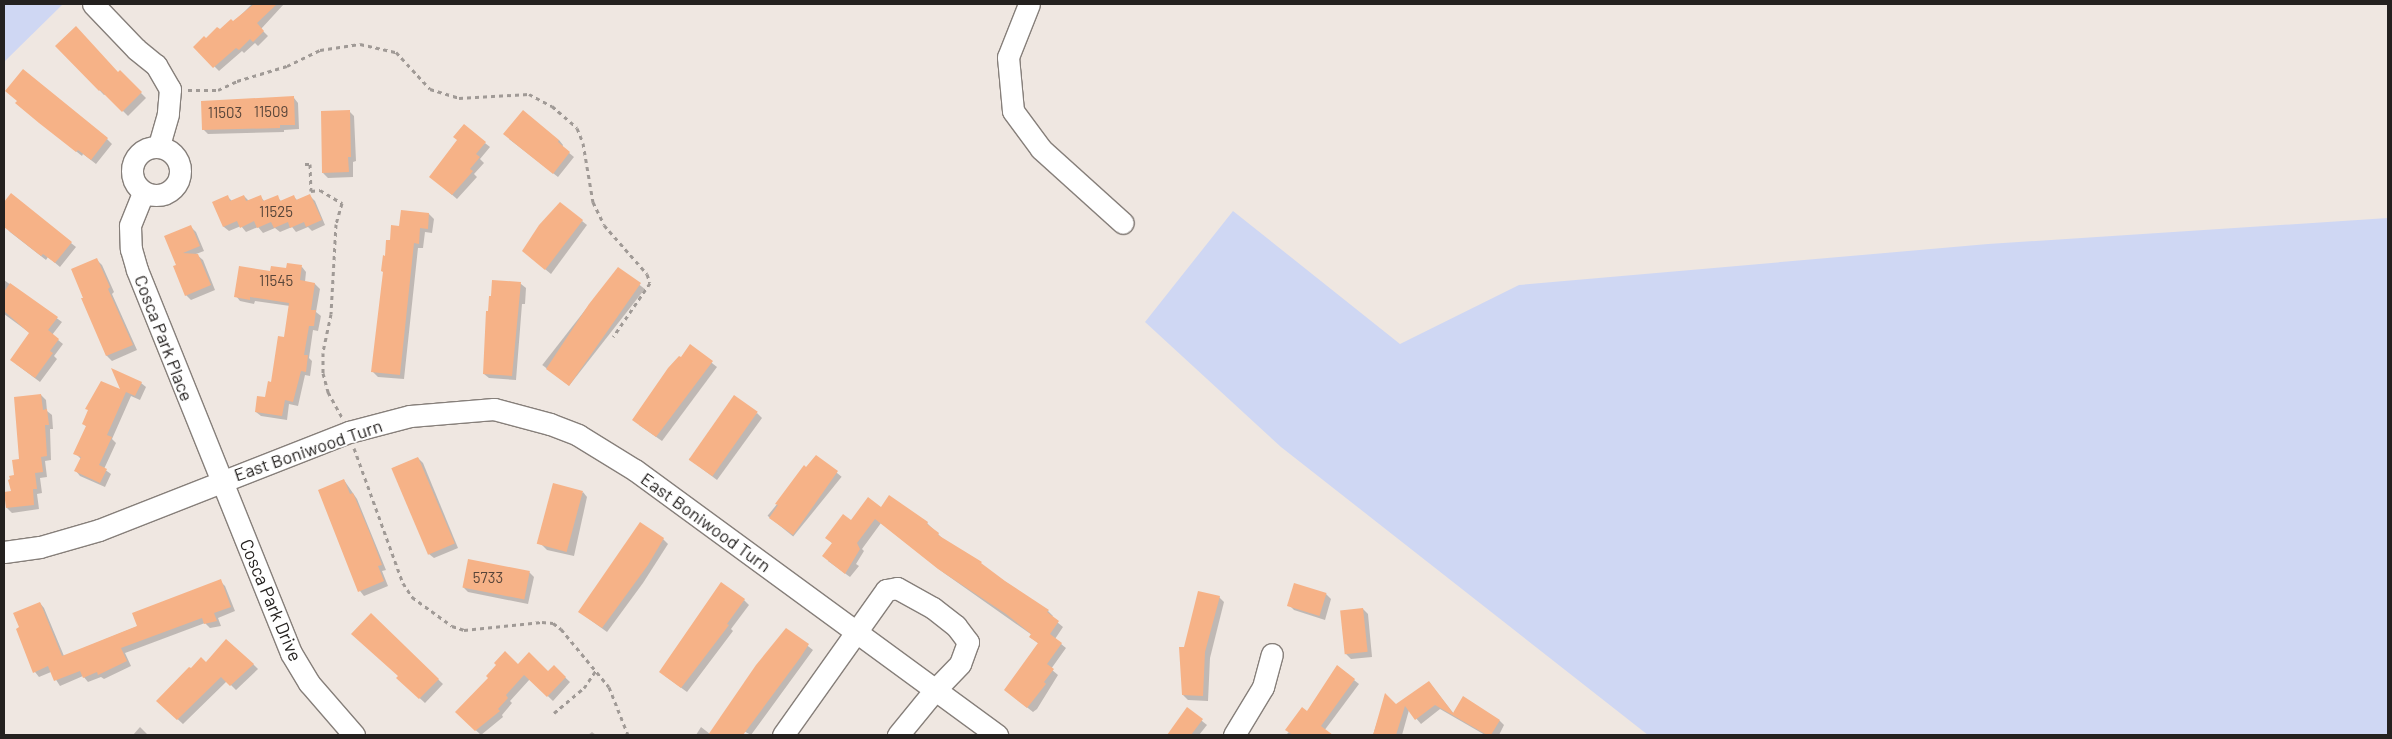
<!DOCTYPE html>
<html>
<head>
<meta charset="utf-8">
<style>
  body { margin:0 }
  #map { position:relative; width:2392px; height:739px; overflow:hidden; background:#efe7e1; font-family:Barlow,sans-serif }
  div>[style] { position:absolute }
  [style*='--x'] { left:calc(var(--x)*1px); top:calc(var(--y)*1px); width:calc(var(--w)*1px); rotate:calc(var(--a)*1deg) }
  .green>* { inset:0; background:#cfd7f3 }
  .shadow>* { inset:0; background:#0003; transform-origin:0 0 }
  .building>* { inset:0; background:#f6b287; transform-origin:0 0 }
  .path>* { height:3px; margin-top:-1.5px; transform-origin:0; background:repeating-linear-gradient(90deg,#a09a96 0 4px,transparent 0 8px) }
  .roads { filter:drop-shadow(1px 0 #867f7a) drop-shadow(-1px 0 #867f7a) drop-shadow(0 1px #867f7a) drop-shadow(0 -1px #867f7a) }
  .minor>* { height:21px; margin:-10.5px; padding:0 10.5px; transform-origin:10.5px; border-radius:10.5px; background:#fff }
  .minor>.ring { margin:-10.5px; padding:0; box-sizing:content-box; background:none; border:21px solid #fff; border-radius:50% }
  span { translate:-50% -50%; white-space:nowrap; text-align:center; line-height:1.15; -webkit-text-stroke:4px #fff; paint-order:stroke }
  .number-label { font-size:15px; color:#584539 }
  .number-label span { -webkit-text-stroke-width:0 }
  .street-label { font-size:18px; color:#24211f }
  .frame { position:absolute; inset:0; border:5px solid #24211f; pointer-events:none }
</style>
</head>
<body>
<div id="map">
  <div class="green">
    <div style="clip-path:polygon(4px 4px,63px 4px,4px 62px)"></div>
    <div style="clip-path:polygon(1233px 211px,1400px 344px,1519px 285px,1988px 244px,2388px 218px,2388px 735px,1648px 735px,1281px 447px,1145px 322px)"></div>
  </div>
  <div class="shadow">
    <div style="clip-path:polygon(252px 4px,284px 4px,261px 29px,268px 36px,258px 46px,255px 43px,244px 53px,242px 51px,219px 71px,195px 47px,233px 23px)"></div>
    <div style="clip-path:polygon(76px 28px,118px 73px,120px 72px,146px 98px,128px 116px,106px 94px,104px 95px,57px 46px)"></div>
    <div style="clip-path:polygon(294px 98px,298px 103px,299px 129px,284px 130px,284px 132px,208px 134px,203px 129px)"></div>
    <div style="clip-path:polygon(19px 101px,107px 139px,112px 144px,96px 164px,83px 154px,82px 156px,22px 108px)"></div>
    <div style="clip-path:polygon(349px 111px,354px 116px,356px 161px,353px 162px,353px 177px,328px 178px,323px 173px)"></div>
    <div style="clip-path:polygon(509px 139px,559px 140px,563px 145px,562px 147px,574px 157px,558px 177px)"></div>
    <div style="clip-path:polygon(485px 143px,490px 147px,480px 159px,484px 163px,474px 174px,477px 177px,457px 199px,436px 181px)"></div>
    <div style="clip-path:polygon(11px 195px,76px 247px,60px 267px,48px 257px,46px 260px,10px 232px,4px 224px,4px 204px)"></div>
    <div style="clip-path:polygon(227px 196px,232px 201px,244px 196px,249px 201px,260px 196px,265px 202px,277px 197px,282px 202px,294px 197px,298px 201px,310px 196px,315px 201px,325px 225px,312px 231px,308px 227px,296px 232px,292px 227px,280px 232px,275px 228px,263px 233px,258px 227px,246px 232px,241px 226px,229px 231px,224px 227px,214px 202px)"></div>
    <div style="clip-path:polygon(429px 214px,434px 219px,432px 233px,425px 232px,423px 248px,418px 248px,404px 379px,378px 377px,373px 372px,386px 257px,391px 242px,401px 227px)"></div>
    <div style="clip-path:polygon(582px 221px,587px 225px,551px 274px,529px 256px)"></div>
    <div style="clip-path:polygon(191px 227px,196px 232px,204px 251px,196px 254px,203px 260px,215px 290px,191px 300px,186px 295px,178px 265px)"></div>
    <div style="clip-path:polygon(97px 260px,102px 265px,114px 292px,112px 294px,137px 350px,112px 361px,107px 356px,83px 299px,85px 298px)"></div>
    <div style="clip-path:polygon(302px 267px,306px 272px,305px 282px,315px 284px,320px 289px,316px 312px,321px 316px,318px 331px,313px 330px,309px 358px,312px 361px,310px 376px,305px 375px,298px 406px,289px 404px,287px 420px,261px 416px,256px 412px,266px 398px,272px 383px,285px 338px,290px 306px,255px 301px,254px 304px,240px 301px,236px 296px,271px 272px)"></div>
    <div style="left:618px;top:268px;width:34px;height:123px;rotate:38deg"></div>
    <div style="clip-path:polygon(4px 280px,62px 322px,52px 335px,63px 344px,54px 356px,57px 359px,40px 382px,16px 364px,30px 333px,4px 314px)"></div>
    <div style="clip-path:polygon(493px 282px,521px 284px,526px 288px,525px 304px,522px 304px,516px 380px,489px 378px,484px 374px)"></div>
    <div style="clip-path:polygon(690px 346px,717px 367px,662px 441px,639px 425px)"></div>
    <div style="clip-path:polygon(141px 383px,146px 387px,140px 400px,131px 396px,112px 439px,116px 443px,104px 469px,111px 474px,105px 487px,80px 476px,76px 471px,81px 459px,75px 453px,87px 427px,84px 424px,123px 392px)"></div>
    <div style="clip-path:polygon(41px 395px,46px 400px,47px 411px,52px 415px,53px 429px,50px 429px,51px 460px,45px 461px,47px 477px,40px 478px,42px 493px,37px 494px,39px 509px,12px 513px,7px 508px)"></div>
    <div style="clip-path:polygon(757px 413px,762px 418px,717px 480px,689px 459px)"></div>
    <div style="left:816px;top:456px;width:33px;height:77px;rotate:39deg"></div>
    <div style="clip-path:polygon(418px 458px,423px 463px,458px 548px,434px 558px,429px 554px,393px 468px)"></div>
    <div style="clip-path:polygon(344px 480px,357px 499px,386px 570px,382px 571px,388px 586px,364px 596px,360px 591px)"></div>
    <div style="clip-path:polygon(583px 492px,587px 497px,574px 556px,547px 550px,542px 545px)"></div>
    <div style="clip-path:polygon(881px 508px,927px 523px,943px 539px,1048px 611px,1053px 616px,1051px 617px,1063px 627px,1055px 639px,1066px 648px,1051px 669px,1058px 675px,1037px 709px,1033px 712px,1005px 690px,1039px 644px,1030px 637px,1032px 635px,944px 573px,881px 523px,862px 549px,864px 551px,856px 564px,859px 566px,850px 577px,828px 561px,833px 544px,827px 538px,851px 521px)"></div>
    <div style="clip-path:polygon(663px 539px,668px 544px,643px 583px,607px 632px,585px 616px)"></div>
    <div style="clip-path:polygon(529px 572px,534px 577px,528px 604px,468px 592px,463px 587px)"></div>
    <div style="clip-path:polygon(220px 581px,225px 586px,235px 611px,218px 618px,221px 626px,210px 628px,205px 623px,125px 653px,131px 666px,104px 679px,101px 677px,88px 682px,83px 676px,60px 686px,51px 672px,39px 677px,35px 672px,40px 603px,44px 608px,64px 656px,138px 626px)"></div>
    <div style="clip-path:polygon(1326px 594px,1331px 599px,1325px 620px,1294px 610px,1289px 605px)"></div>
    <div style="clip-path:polygon(1219px 597px,1224px 602px,1210px 658px,1208px 701px,1188px 700px,1183px 695px,1185px 648px)"></div>
    <div style="clip-path:polygon(744px 600px,749px 605px,731px 629px,733px 631px,687px 692px,665px 676px)"></div>
    <div style="clip-path:polygon(1363px 609px,1368px 614px,1372px 657px,1351px 659px,1346px 654px)"></div>
    <div style="clip-path:polygon(371px 615px,443px 684px,425px 703px,398px 678px,399px 676px)"></div>
    <div style="clip-path:polygon(786px 629px,813px 650px,751px 735px,740px 729px,736px 735px,696px 735px,701px 727px,710px 734px)"></div>
    <div style="clip-path:polygon(206px 664px,253px 664px,258px 669px,236px 690px,227px 681px,183px 724px,163px 706px)"></div>
    <div style="clip-path:polygon(518px 665px,548px 673px,554px 667px,570px 682px,553px 701px,530px 679px,510px 701px,512px 703px,502px 715px,503px 717px,481px 735px,456px 712px)"></div>
    <div style="clip-path:polygon(1354px 680px,1359px 684px,1321px 735px,1286px 735px,1307px 713px)"></div>
    <div style="clip-path:polygon(1429px 682px,1454px 714px,1500px 721px,1504px 725px,1499px 735px,1485px 735px,1440px 709px,1421px 724px,1409px 710px,1402px 735px,1373px 735px,1386px 695px,1396px 706px)"></div>
    <div style="clip-path:polygon(1187px 709px,1207px 725px,1199px 735px,1168px 735px)"></div>
    <div style="clip-path:polygon(140px 727px,148px 735px,133px 735px)"></div>
    <div style="clip-path:polygon(592px 732px,596px 735px,588px 735px)"></div>
  </div>
  <div class="building">
    <div style="clip-path:polygon(254px 4px,277px 4px,257px 23px,264px 31px,253px 42px,250px 39px,239px 50px,236px 48px,213px 68px,193px 47px,204px 36px,206px 38px,217px 27px,220px 29px,231px 19px,233px 21px)"></div>
    <div style="clip-path:polygon(76px 26px,118px 72px,120px 70px,142px 92px,122px 112px,100px 90px,99px 91px,55px 46px)"></div>
    <div style="clip-path:polygon(23px 69px,108px 138px,91px 160px,78px 150px,76px 152px,39px 123px,15px 103px,17px 101px,5px 91px)"></div>
    <div style="clip-path:polygon(294px 96px,295px 125px,280px 125px,280px 128px,202px 130px,201px 101px)"></div>
    <div style="clip-path:polygon(350px 110px,351px 157px,348px 157px,349px 172px,322px 173px,321px 111px)"></div>
    <div style="clip-path:polygon(523px 110px,559px 140px,558px 142px,570px 152px,553px 174px,503px 134px)"></div>
    <div style="clip-path:polygon(464px 124px,486px 142px,476px 154px,480px 157px,470px 169px,473px 171px,452px 195px,429px 177px,457px 140px,453px 137px)"></div>
    <div style="clip-path:polygon(11px 193px,72px 242px,55px 263px,43px 254px,41px 256px,4px 227px,4px 202px)"></div>
    <div style="clip-path:polygon(310px 194px,322px 220px,306px 227px,304px 222px,290px 228px,288px 222px,274px 228px,271px 222px,257px 228px,254px 221px,240px 228px,237px 221px,223px 227px,212px 202px,228px 195px,230px 201px,244px 195px,246px 201px,261px 195px,263px 201px,278px 195px,280px 201px,294px 195px,296px 200px)"></div>
    <div style="clip-path:polygon(560px 202px,583px 220px,545px 270px,522px 251px,539px 225px)"></div>
    <div style="clip-path:polygon(401px 210px,429px 213px,428px 229px,420px 228px,419px 244px,414px 243px,400px 375px,371px 372px,383px 272px,381px 271px,383px 255px,385px 256px,386px 240px,390px 240px,391px 225px,399px 226px)"></div>
    <div style="clip-path:polygon(191px 225px,200px 246px,183px 253px,198px 254px,211px 285px,185px 296px,173px 266px,176px 265px,164px 236px)"></div>
    <div style="clip-path:polygon(97px 258px,110px 287px,108px 289px,133px 345px,106px 356px,81px 298px,83px 298px,71px 269px)"></div>
    <div style="clip-path:polygon(287px 263px,302px 265px,300px 280px,315px 283px,311px 310px,316px 310px,314px 326px,309px 326px,304px 355px,308px 355px,306px 372px,301px 371px,293px 402px,285px 400px,282px 416px,255px 412px,257px 396px,265px 397px,268px 381px,271px 382px,278px 336px,284px 337px,289px 303px,250px 297px,250px 300px,234px 297px,239px 266px,270px 271px,271px 266px,286px 268px)"></div>
    <div style="clip-path:polygon(618px 267px,641px 283px,569px 386px,546px 369px,589px 304px)"></div>
    <div style="clip-path:polygon(492px 280px,521px 282px,512px 376px,483px 374px,486px 311px,488px 311px,489px 296px,491px 296px)"></div>
    <div style="clip-path:polygon(10px 283px,58px 317px,48px 330px,59px 339px,50px 351px,53px 353px,35px 378px,10px 360px,29px 333px,4px 311px,4px 292px)"></div>
    <div style="clip-path:polygon(690px 344px,713px 361px,656px 437px,632px 420px,668px 368px,679px 356px,681px 357px)"></div>
    <div style="clip-path:polygon(111px 368px,142px 382px,135px 396px,126px 392px,107px 435px,112px 437px,99px 465px,107px 469px,100px 483px,74px 471px,81px 457px,73px 454px,86px 426px,82px 424px,88px 410px,85px 409px,101px 381px,120px 389px)"></div>
    <div style="clip-path:polygon(41px 394px,43px 410px,47px 409px,49px 425px,45px 425px,47px 456px,41px 457px,43px 472px,35px 473px,37px 489px,33px 489px,34px 505px,6px 508px,4px 492px,11px 491px,8px 480px,10px 479px,9px 476px,14px 475px,12px 460px,19px 459px,14px 397px)"></div>
    <div style="left:734px;top:395px;width:29px;height:79px;rotate:35deg"></div>
    <div style="clip-path:polygon(816px 455px,838px 471px,793px 535px,769px 518px,778px 505px,775px 504px,804px 465px,806px 467px)"></div>
    <div style="left:418px;top:457px;width:94px;height:29px;rotate:67deg"></div>
    <div style="clip-path:polygon(344px 479px,350px 494px,353px 493px,371px 536px,382px 565px,378px 566px,384px 581px,358px 592px,318px 490px)"></div>
    <div style="left:553px;top:483px;width:31px;height:63px;rotate:15deg"></div>
    <div style="clip-path:polygon(889px 495px,928px 522px,927px 524px,939px 533px,938px 535px,982px 562px,981px 563px,1005px 581px,1049px 610px,1047px 612px,1059px 621px,1050px 634px,1062px 643px,1047px 664px,1054px 669px,1044px 682px,1046px 684px,1027px 708px,1004px 690px,1038px 643px,1029px 637px,1031px 634px,1006px 614px,938px 569px,875px 519px,857px 543px,860px 549px,845px 574px,822px 556px,832px 543px,825px 538px,843px 514px,851px 520px,868px 497px,881px 507px)"></div>
    <div style="clip-path:polygon(640px 522px,664px 538px,648px 565px,602px 628px,578px 612px)"></div>
    <div style="left:468px;top:559px;width:63px;height:29px;rotate:11deg"></div>
    <div style="clip-path:polygon(221px 579px,231px 607px,214px 613px,217px 621px,204px 624px,202px 618px,121px 648px,127px 661px,98px 675px,97px 672px,83px 678px,80px 671px,54px 681px,48px 666px,33px 673px,16px 629px,19px 627px,13px 613px,40px 602px,62px 656px,137px 626px,132px 613px)"></div>
    <div style="clip-path:polygon(721px 582px,745px 599px,727px 624px,729px 625px,681px 688px,659px 672px)"></div>
    <div style="left:1294px;top:583px;width:34px;height:24px;rotate:17deg"></div>
    <div style="clip-path:polygon(1198px 591px,1220px 596px,1205px 652px,1203px 696px,1182px 695px,1179px 647px,1184px 647px)"></div>
    <div style="left:1363px;top:608px;width:44px;height:23px;rotate:84deg"></div>
    <div style="clip-path:polygon(371px 613px,439px 679px,419px 699px,396px 678px,398px 676px,351px 634px)"></div>
    <div style="clip-path:polygon(786px 628px,809px 644px,800px 658px,743px 735px,708px 735px,756px 665px)"></div>
    <div style="clip-path:polygon(226px 639px,254px 664px,230px 686px,221px 677px,177px 720px,156px 701px,189px 667px,191px 668px,201px 657px,206px 662px)"></div>
    <div style="clip-path:polygon(505px 651px,518px 664px,529px 652px,548px 671px,554px 665px,566px 677px,547px 697px,524px 675px,506px 695px,508px 698px,498px 709px,500px 711px,475px 731px,455px 712px,488px 678px,486px 676px,496px 665px,494px 663px)"></div>
    <div style="clip-path:polygon(1337px 665px,1355px 679px,1321px 726px,1333px 735px,1293px 735px,1285px 730px,1302px 707px,1307px 711px)"></div>
    <div style="clip-path:polygon(1429px 681px,1453px 713px,1463px 696px,1500px 720px,1491px 735px,1487px 735px,1435px 705px,1415px 720px,1405px 706px,1396px 735px,1373px 735px,1385px 693px,1396px 704px)"></div>
    <div style="clip-path:polygon(1187px 707px,1203px 719px,1191px 735px,1167px 735px)"></div>
  </div>
  <div class="path">
    <div style="--x:188;--y:90;--w:30;--a:0"></div>
    <div style="--x:218;--y:90;--w:21;--a:-25"></div>
    <div style="--x:237;--y:81;--w:52;--a:-16.7"></div>
    <div style="--x:287;--y:66;--w:37;--a:-26"></div>
    <div style="--x:320;--y:50;--w:40;--a:-8.5"></div>
    <div style="--x:360;--y:44;--w:37;--a:13"></div>
    <div style="--x:396;--y:52;--w:50;--a:47.4"></div>
    <div style="--x:430;--y:89;--w:30;--a:17"></div>
    <div style="--x:459;--y:98;--w:70;--a:-3.3"></div>
    <div style="--x:529;--y:94;--w:26;--a:28"></div>
    <div style="--x:552;--y:106;--w:33;--a:41"></div>
    <div style="--x:577;--y:128;--w:16;--a:68"></div>
    <div style="--x:583;--y:143;--w:60;--a:80.4"></div>
    <div style="--x:593;--y:202;--w:25;--a:64"></div>
    <div style="--x:604;--y:225;--w:65;--a:48.7"></div>
    <div style="--x:647;--y:274;--w:9;--a:72"></div>
    <div style="--x:650;--y:283;--w:65;--a:124.4"></div>
    <div style="--x:305;--y:164;--w:5;--a:0"></div>
    <div style="--x:310;--y:164;--w:27;--a:88"></div>
    <div style="--x:311;--y:191;--w:9;--a:-6"></div>
    <div style="--x:320;--y:190;--w:26;--a:31"></div>
    <div style="--x:342;--y:203;--w:22;--a:106"></div>
    <div style="--x:336;--y:224;--w:90;--a:93.2"></div>
    <div style="--x:331;--y:314;--w:40;--a:102"></div>
    <div style="--x:323;--y:353;--w:20;--a:90"></div>
    <div style="--x:323;--y:373;--w:20;--a:75"></div>
    <div style="--x:328;--y:392;--w:29;--a:61"></div>
    <div style="--x:354;--y:448;--w:144;--a:70.1"></div>
    <div style="--x:403;--y:583;--w:17;--a:57"></div>
    <div style="--x:412;--y:597;--w:49;--a:35.9"></div>
    <div style="--x:452;--y:626;--w:13;--a:18"></div>
    <div style="--x:464;--y:630;--w:78;--a:-5.9"></div>
    <div style="--x:542;--y:622;--w:11;--a:5"></div>
    <div style="--x:553;--y:623;--w:10;--a:37"></div>
    <div style="--x:561;--y:629;--w:75;--a:50.4"></div>
    <div style="--x:609;--y:687;--w:52;--a:68.4"></div>
    <div style="--x:554;--y:713;--w:39;--a:-40"></div>
    <div style="--x:584;--y:688;--w:22;--a:-56"></div>
  </div>
  <div class="roads">
    <div class="minor">
      <div style="--x:93;--y:4;--w:62;--a:46.3"></div>
      <div style="--x:136;--y:49;--w:26;--a:39"></div>
      <div style="--x:156;--y:65;--w:28;--a:60"></div>
      <div style="--x:170;--y:89;--w:25;--a:95"></div>
      <div style="--x:168;--y:114;--w:33;--a:106"></div>
      <div style="--x:1029;--y:4;--w:57;--a:111.6"></div>
      <div style="--x:1008;--y:57;--w:54;--a:84.7"></div>
      <div style="--x:1013;--y:111;--w:47;--a:53.6"></div>
      <div style="--x:1041;--y:149;--w:110;--a:42.1"></div>
      <div class="ring" style="left:132px;top:147px;width:27px;height:27px"></div>
      <div style="--x:143;--y:193;--w:35;--a:112"></div>
      <div style="--x:130;--y:226;--w:23;--a:88"></div>
      <div style="--x:131;--y:249;--w:22;--a:74"></div>
      <div style="--x:137;--y:270;--w:413;--a:68.1"></div>
      <div style="--x:291;--y:653;--w:35;--a:59"></div>
      <div style="--x:309;--y:683;--w:69;--a:49.1"></div>
      <div style="--x:4;--y:552;--w:36;--a:-8"></div>
      <div style="--x:40;--y:547;--w:61;--a:-16.1"></div>
      <div style="--x:99;--y:530;--w:269;--a:-21.4"></div>
      <div style="--x:349;--y:432;--w:63;--a:-14.7"></div>
      <div style="--x:410;--y:416;--w:84;--a:-4.8"></div>
      <div style="--x:494;--y:409;--w:58;--a:15"></div>
      <div style="--x:550;--y:424;--w:30;--a:21"></div>
      <div style="--x:578;--y:435;--w:67;--a:31.6"></div>
      <div style="--x:635;--y:470;--w:449;--a:36.2"></div>
      <div style="--x:783;--y:735;--w:178;--a:-54.6"></div>
      <div style="--x:886;--y:590;--w:11;--a:-10"></div>
      <div style="--x:897;--y:588;--w:41;--a:29.1"></div>
      <div style="--x:933;--y:608;--w:29;--a:38"></div>
      <div style="--x:956;--y:626;--w:20;--a:53"></div>
      <div style="--x:968;--y:642;--w:23;--a:110"></div>
      <div style="--x:960;--y:664;--w:37;--a:134"></div>
      <div style="--x:934;--y:691;--w:57;--a:129.3"></div>
      <div style="--x:1234;--y:735;--w:56;--a:-58.9"></div>
      <div style="--x:1263;--y:687;--w:34;--a:-75"></div>
    </div>
  </div>
  <div class="number-label">
    <span style="left:271px;top:112px">11509</span>
    <span style="left:225px;top:113px">11503</span>
    <span style="left:276px;top:212px">11525</span>
    <span style="left:276px;top:281px">11545</span>
    <span style="left:488px;top:578px">5733</span>
  </div>
  <div class="street-label">
    <span style="left:164px;top:338px;rotate:69deg">Cosca Park Place</span>
    <span style="left:308px;top:450px;rotate:-19deg">East Boniwood Turn</span>
    <span style="left:706px;top:522px;rotate:36deg">East Boniwood Turn</span>
    <span style="left:271px;top:600px;rotate:67deg">Cosca Park Drive</span>
  </div>
  <div class="frame"></div>
</div>
</body>
</html>
